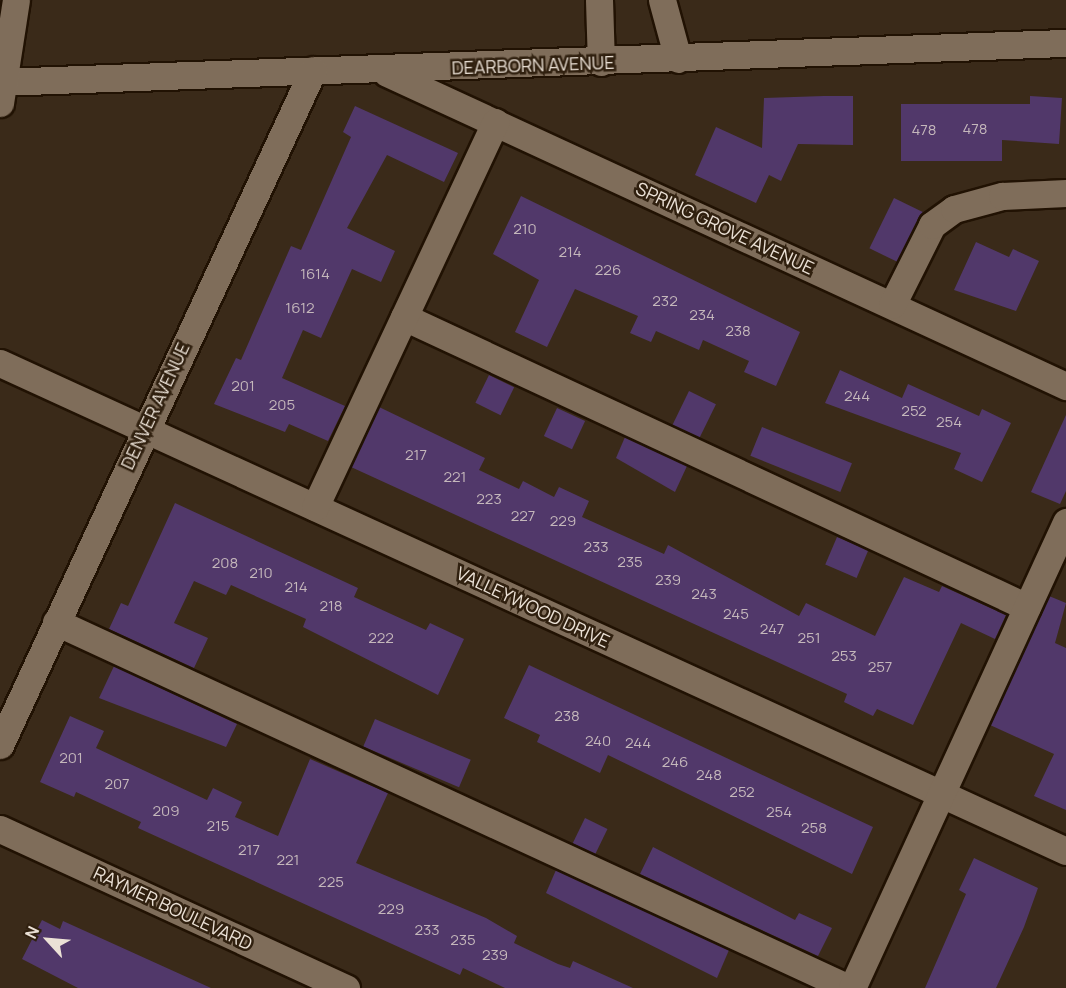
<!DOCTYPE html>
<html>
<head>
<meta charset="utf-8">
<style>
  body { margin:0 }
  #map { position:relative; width:1066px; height:988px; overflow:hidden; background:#3a2a19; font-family:Manrope,sans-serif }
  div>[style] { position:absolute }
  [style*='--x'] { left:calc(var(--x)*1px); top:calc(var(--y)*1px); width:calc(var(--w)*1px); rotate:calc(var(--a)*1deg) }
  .building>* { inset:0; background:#51386a; transform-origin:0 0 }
  .roads { filter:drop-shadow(2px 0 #211203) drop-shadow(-2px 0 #211203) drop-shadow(0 2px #211203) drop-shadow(0 -2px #211203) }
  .minor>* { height:27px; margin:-13.5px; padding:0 13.5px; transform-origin:13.5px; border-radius:13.5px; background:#7f6d5a }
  span { translate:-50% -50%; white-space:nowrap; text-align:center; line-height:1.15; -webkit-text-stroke:5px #30200f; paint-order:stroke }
  .number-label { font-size:15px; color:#c4b7bb }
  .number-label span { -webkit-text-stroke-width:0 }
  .street-label { font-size:18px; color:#ebe1d6 }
  .north { position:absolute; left:18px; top:910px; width:60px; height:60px; -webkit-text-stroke:4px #30200f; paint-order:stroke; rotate:296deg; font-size:16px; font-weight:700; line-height:24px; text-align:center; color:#ebe1d6 }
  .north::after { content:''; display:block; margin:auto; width:21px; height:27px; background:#ebe1d6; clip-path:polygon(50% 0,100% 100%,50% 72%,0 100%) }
</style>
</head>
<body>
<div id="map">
  <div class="building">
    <div style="clip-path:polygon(824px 96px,853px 96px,853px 145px,798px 144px,781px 181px,769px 175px,756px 203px,695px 175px,716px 127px,762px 148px,764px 98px)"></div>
    <div style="clip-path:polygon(1030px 96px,1062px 98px,1059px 144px,1002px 140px,1002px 161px,901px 161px,901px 104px,1030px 104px)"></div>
    <div style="clip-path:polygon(355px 106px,458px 153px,444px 182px,387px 155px,347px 228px,395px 251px,381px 282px,352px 269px,321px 338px,303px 330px,282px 378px,345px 406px,328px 441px,289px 424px,285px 432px,214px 404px,236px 358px,241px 360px,291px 246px,301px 250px,351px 137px,343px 132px)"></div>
    <div style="clip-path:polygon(521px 196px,800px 332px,776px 386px,744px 372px,749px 361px,703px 340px,699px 350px,656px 331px,651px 342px,630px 333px,638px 316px,575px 289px,547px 347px,515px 332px,539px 280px,493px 254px)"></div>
    <div style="left:894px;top:198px;width:32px;height:56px;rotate:26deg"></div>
    <div style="clip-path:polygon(976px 242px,1009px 257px,1013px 249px,1039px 261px,1016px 311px,954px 290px)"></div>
    <div style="clip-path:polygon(840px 370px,902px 398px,908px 384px,979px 416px,982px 409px,1011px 423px,982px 482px,954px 469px,961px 453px,825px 403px)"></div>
    <div style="left:489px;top:375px;width:28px;height:31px;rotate:26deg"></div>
    <div style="left:689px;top:391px;width:30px;height:38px;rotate:26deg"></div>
    <div style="clip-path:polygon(379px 407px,485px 458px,479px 470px,519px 489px,523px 481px,554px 497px,559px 487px,589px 501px,582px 517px,664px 554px,668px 545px,799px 616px,806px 603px,875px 636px,904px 577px,939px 592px,942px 586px,1006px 615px,995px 639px,961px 623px,913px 725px,877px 709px,873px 716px,844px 702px,847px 694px,351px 467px)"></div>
    <div style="left:557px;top:408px;width:31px;height:31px;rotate:25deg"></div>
    <div style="clip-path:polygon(1066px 415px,1066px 491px,1060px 504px,1031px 492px)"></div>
    <div style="left:762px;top:427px;width:97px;height:31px;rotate:22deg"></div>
    <div style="clip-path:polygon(625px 437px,687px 466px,675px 492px,616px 458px)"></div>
    <div style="clip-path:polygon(175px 503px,358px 588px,354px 597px,426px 630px,430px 623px,464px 639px,438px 695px,303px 627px,306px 619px,231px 585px,226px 595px,194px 581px,174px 623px,208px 638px,194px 668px,109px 629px,121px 603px,128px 606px)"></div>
    <div style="left:837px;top:537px;width:34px;height:30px;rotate:23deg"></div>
    <div style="clip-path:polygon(1049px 596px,1066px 603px,1055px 643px,1066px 648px,1066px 810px,1034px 796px,1054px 754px,990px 725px)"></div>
    <div style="clip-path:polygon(529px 665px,873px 827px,852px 874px,608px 755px,600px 773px,537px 742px,540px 735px,504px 718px)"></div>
    <div style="clip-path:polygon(114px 666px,237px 724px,226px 747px,99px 698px)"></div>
    <div style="clip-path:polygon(70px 716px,104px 731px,96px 748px,207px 800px,213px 788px,242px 802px,235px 817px,278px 836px,310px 759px,388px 793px,356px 863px,486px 918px,517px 936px,514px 943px,558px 964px,570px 968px,573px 961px,633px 988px,505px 988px,463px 968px,460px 975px,138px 828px,141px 822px,76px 792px,74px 797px,40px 782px)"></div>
    <div style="left:375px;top:719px;width:104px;height:30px;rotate:23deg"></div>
    <div style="left:585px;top:818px;width:25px;height:28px;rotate:26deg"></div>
    <div style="clip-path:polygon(653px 847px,795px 920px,799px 913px,832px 928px,818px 956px,640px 874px)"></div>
    <div style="clip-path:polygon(974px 858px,1038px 888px,1024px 927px,996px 988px,925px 988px,966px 894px,959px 890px)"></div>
    <div style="clip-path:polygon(556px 870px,729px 950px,717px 978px,546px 893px)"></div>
    <div style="clip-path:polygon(42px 920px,60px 929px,63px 921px,211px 988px,78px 988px,22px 959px)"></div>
  </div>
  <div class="roads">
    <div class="minor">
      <div style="--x:599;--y:0;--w:62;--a:88.2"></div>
      <div style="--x:662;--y:0;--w:61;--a:74.8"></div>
      <div style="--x:387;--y:73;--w:748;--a:24.75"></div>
      <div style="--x:0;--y:82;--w:1067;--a:-2.1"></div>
      <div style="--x:0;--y:103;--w:104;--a:-81.2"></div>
      <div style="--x:892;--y:305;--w:89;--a:-63.4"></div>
      <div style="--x:932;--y:225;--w:27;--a:-36"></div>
      <div style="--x:954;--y:209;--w:50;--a:-15.2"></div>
      <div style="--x:1002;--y:196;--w:64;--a:-2.7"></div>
      <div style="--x:404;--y:317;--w:687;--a:24.96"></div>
      <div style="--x:0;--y:363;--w:1172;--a:24.6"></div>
      <div style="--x:315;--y:507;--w:425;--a:-64.9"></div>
      <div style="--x:56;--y:622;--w:873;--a:24.78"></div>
      <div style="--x:0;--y:745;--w:744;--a:-65.12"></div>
      <div style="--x:0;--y:829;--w:381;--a:24.7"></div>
      <div style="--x:852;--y:988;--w:513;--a:-65.33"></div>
    </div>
  </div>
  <div class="number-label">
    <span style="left:975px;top:129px">478</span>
    <span style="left:924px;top:130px">478</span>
    <span style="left:525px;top:229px">210</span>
    <span style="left:570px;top:252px">214</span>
    <span style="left:608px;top:270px">226</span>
    <span style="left:315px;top:274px">1614</span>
    <span style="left:665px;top:301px">232</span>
    <span style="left:300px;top:308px">1612</span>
    <span style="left:702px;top:315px">234</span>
    <span style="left:738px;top:331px">238</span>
    <span style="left:243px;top:386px">201</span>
    <span style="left:857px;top:396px">244</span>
    <span style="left:282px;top:405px">205</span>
    <span style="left:914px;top:411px">252</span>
    <span style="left:949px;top:422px">254</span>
    <span style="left:416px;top:455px">217</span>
    <span style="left:455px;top:477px">221</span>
    <span style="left:489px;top:499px">223</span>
    <span style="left:523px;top:516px">227</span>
    <span style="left:563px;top:521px">229</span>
    <span style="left:596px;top:547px">233</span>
    <span style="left:630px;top:562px">235</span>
    <span style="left:225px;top:563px">208</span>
    <span style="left:261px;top:573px">210</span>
    <span style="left:668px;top:580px">239</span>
    <span style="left:296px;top:587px">214</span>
    <span style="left:704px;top:594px">243</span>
    <span style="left:331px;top:606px">218</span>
    <span style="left:736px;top:614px">245</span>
    <span style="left:772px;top:629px">247</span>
    <span style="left:381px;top:638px">222</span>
    <span style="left:809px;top:638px">251</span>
    <span style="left:844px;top:656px">253</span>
    <span style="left:880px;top:667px">257</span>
    <span style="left:567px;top:716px">238</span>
    <span style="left:598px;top:741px">240</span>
    <span style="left:638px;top:743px">244</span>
    <span style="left:71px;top:758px">201</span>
    <span style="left:675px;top:762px">246</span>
    <span style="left:709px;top:775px">248</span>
    <span style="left:117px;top:784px">207</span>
    <span style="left:742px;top:792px">252</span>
    <span style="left:166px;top:811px">209</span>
    <span style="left:779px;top:812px">254</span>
    <span style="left:218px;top:826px">215</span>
    <span style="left:814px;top:828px">258</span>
    <span style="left:249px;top:850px">217</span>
    <span style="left:288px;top:860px">221</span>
    <span style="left:331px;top:882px">225</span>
    <span style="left:391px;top:909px">229</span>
    <span style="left:427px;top:930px">233</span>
    <span style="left:463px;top:940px">235</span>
    <span style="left:495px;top:955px">239</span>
  </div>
  <div class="street-label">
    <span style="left:533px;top:65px;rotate:-2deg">DEARBORN AVENUE</span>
    <span style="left:725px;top:228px;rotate:25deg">SPRING GROVE AVENUE</span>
    <span style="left:155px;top:406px;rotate:-65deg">DENVER AVENUE</span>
    <span style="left:533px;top:607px;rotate:25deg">VALLEYWOOD DRIVE</span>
    <span style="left:173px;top:908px;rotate:25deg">RAYMER BOULEVARD</span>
  </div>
  <div class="north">N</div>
</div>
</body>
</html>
